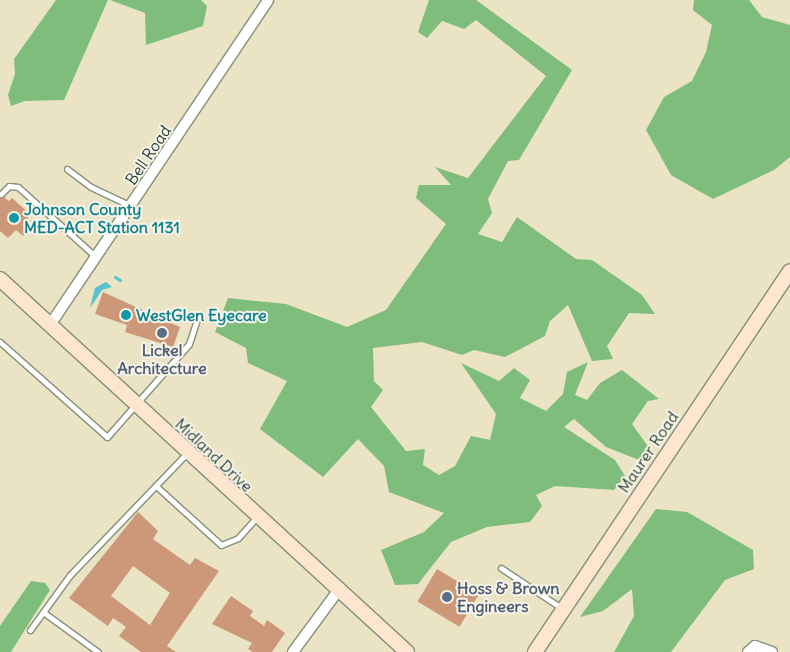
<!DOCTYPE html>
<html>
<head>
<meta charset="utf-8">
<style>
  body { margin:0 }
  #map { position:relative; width:790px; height:652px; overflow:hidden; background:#eae4c5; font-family:Delius,sans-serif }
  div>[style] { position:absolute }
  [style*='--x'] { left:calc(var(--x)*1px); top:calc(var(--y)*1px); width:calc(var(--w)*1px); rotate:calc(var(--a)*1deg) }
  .forest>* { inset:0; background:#7fbd7d }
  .water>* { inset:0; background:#56c1d0 }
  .stream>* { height:3px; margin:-1.5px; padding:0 1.5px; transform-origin:1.5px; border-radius:1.5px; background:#56c1d0 }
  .building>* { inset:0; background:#cd9879; transform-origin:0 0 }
  .roads { filter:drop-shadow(1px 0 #84907c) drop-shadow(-1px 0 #84907c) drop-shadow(0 1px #84907c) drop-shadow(0 -1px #84907c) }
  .lane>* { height:5px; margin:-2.5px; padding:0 2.5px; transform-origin:2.5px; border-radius:2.5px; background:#fff }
  .street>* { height:10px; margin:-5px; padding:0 5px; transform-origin:5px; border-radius:5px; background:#fff }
  .secondary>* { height:14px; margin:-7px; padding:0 7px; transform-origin:7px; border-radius:7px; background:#fde5d0 }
  .dots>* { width:14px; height:14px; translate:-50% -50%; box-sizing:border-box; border:2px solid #f7f3e8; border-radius:50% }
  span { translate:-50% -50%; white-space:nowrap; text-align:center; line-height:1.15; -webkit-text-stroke:4px #f7f3e8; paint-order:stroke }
  .street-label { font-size:16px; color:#1f3d34 }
  .culture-label { font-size:16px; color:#0d838f; font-weight:700 }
  .left { translate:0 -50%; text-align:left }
  .service-label { font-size:16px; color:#4e5e75; font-weight:700 }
</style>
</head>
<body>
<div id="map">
  <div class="forest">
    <div style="clip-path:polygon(56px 0,108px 0,64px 100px,25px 101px,11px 106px,8px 95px,15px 74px,14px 59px)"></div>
    <div style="clip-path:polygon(110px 0,201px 0,207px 6px,203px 26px,146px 45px,145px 13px)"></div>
    <div style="clip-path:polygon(429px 0,476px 0,572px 70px,519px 160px,508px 161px,488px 199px,492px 213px,478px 234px,502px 242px,517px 217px,576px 259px,592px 260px,642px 295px,655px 314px,629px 313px,607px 346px,613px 359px,592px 361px,568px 305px,550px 321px,545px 336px,505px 357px,474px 350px,462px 355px,422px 342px,373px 348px,374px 381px,383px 390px,371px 407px,406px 451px,425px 449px,423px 465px,439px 475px,455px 466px,471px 436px,490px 440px,496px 414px,461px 363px,499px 381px,514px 368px,530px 380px,520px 398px,546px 411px,563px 394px,567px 372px,588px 362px,575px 395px,587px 400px,600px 383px,622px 370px,659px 399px,648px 401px,632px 424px,649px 448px,639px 460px,606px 447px,574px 419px,564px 427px,615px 460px,625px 476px,614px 490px,555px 486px,536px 495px,542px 506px,530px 522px,487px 527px,451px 542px,418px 584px,395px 585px,381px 550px,424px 532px,444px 513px,389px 492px,384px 466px,358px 439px,323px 477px,260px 429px,287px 381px,248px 363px,246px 348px,215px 332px,228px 298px,286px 304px,347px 327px,386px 310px,446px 224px,416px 198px,419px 185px,451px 185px,435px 167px,468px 178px,546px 76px,476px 20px,464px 29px,442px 21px,427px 38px,418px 32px)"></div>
    <div style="clip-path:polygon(694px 0,749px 0,762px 17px,790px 25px,790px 157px,774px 170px,713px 199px,671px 175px,646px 130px,664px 97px,692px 81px,706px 52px,712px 25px,693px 10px)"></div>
    <div style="clip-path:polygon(656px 509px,687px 512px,753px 550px,754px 569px,725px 580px,671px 652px,614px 652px,634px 616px,632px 589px,603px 611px,580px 617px)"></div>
    <div style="clip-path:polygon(31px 581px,45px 583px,50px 590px,11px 652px,0 652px,0 626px)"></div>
  </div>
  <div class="water">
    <div style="clip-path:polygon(106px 282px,112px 287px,102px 290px,90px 308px,95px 288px)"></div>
  </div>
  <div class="stream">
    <div style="--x:115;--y:277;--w:6;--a:31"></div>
  </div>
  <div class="building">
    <div style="clip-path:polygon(4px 197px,9px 201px,12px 198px,31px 215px,26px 220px,32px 226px,23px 236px,16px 230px,8px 238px,0 231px,0 198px)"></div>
    <div style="clip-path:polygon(103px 292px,180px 327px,173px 347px,125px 332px,127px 325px,95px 314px)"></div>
    <div style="clip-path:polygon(evenodd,138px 512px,158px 531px,153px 539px,190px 565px,195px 558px,219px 571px,167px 646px,176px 652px,141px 652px,119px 636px,126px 627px,113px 618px,108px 626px,69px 598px,138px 512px,133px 566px,170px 593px,150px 625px,111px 596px,133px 566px)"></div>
    <div style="left:437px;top:569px;width:49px;height:38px;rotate:31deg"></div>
    <div style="clip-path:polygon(231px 596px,253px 611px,250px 616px,264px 626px,267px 620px,285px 633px,272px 652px,253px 652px,248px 649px,252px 643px,212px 624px)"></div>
  </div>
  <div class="roads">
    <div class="lane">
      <div style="--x:67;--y:169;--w:30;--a:37"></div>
      <div style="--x:91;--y:187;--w:44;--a:25.4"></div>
      <div style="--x:1;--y:194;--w:11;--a:-45"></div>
      <div style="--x:9;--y:186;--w:9;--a:6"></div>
      <div style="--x:18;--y:187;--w:105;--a:41.9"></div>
      <div style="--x:0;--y:342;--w:143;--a:41.6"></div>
      <div style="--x:107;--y:437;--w:124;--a:-48.6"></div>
      <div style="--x:189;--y:344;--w:29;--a:-72"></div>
      <div style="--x:156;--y:486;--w:88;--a:42.2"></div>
      <div style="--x:221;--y:545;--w:18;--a:-22"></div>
      <div style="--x:238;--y:538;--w:27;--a:-48"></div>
      <div style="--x:501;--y:568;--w:74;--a:33.5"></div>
      <div style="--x:43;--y:612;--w:68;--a:36"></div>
      <div style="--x:30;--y:630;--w:68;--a:-54"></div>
      <div style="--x:70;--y:575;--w:169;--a:-46.2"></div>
    </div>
    <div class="street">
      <div style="--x:50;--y:325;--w:391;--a:-56.1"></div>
      <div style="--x:293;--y:652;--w:74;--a:-53.7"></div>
      <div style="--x:748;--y:652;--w:9;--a:-41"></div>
      <div style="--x:755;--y:646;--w:18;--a:19"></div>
    </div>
    <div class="secondary">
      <div style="--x:0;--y:279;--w:552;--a:42.5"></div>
      <div style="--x:535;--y:652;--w:458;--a:-56.2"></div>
    </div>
  </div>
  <div class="dots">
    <div style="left:14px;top:218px;background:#0f9aa8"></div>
    <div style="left:126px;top:315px;background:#0f9aa8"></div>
    <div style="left:162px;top:333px;background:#5c6f8a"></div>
    <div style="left:447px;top:597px;background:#5c6f8a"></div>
  </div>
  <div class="street-label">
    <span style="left:148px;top:155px;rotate:-56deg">Bell Road</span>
    <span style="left:648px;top:452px;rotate:-56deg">Maurer Road</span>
    <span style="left:214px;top:455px;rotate:43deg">Midland Drive</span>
  </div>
  <div class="culture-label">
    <span class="left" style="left:24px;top:218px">Johnson County<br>MED-ACT Station 1131</span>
    <span class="left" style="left:136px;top:315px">WestGlen Eyecare</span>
  </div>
  <div class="service-label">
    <span style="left:162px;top:359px">Lickel<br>Architecture</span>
    <span class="left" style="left:457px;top:597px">Hoss &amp; Brown<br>Engineers</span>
  </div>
</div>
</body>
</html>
